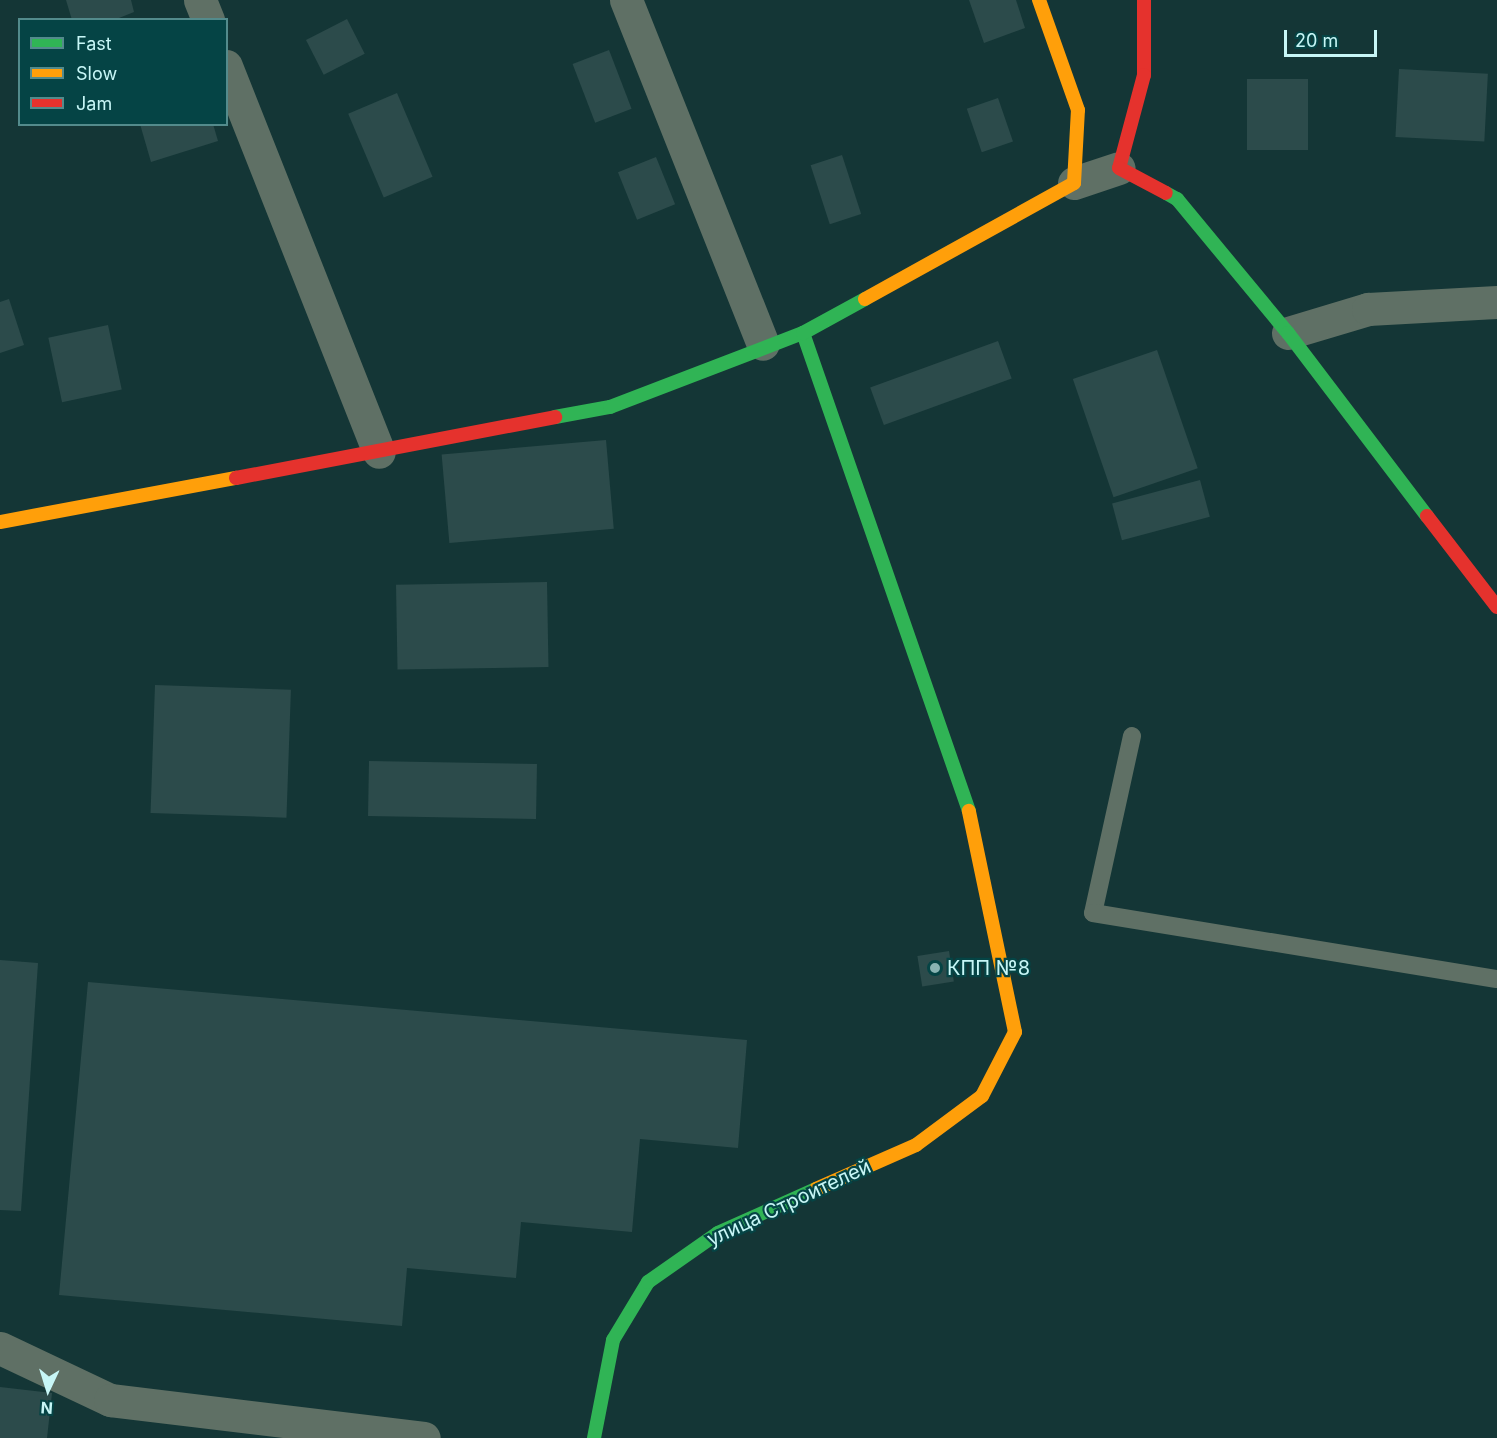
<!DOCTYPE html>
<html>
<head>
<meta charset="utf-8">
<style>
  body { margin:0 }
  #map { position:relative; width:1497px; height:1438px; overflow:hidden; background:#143636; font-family:Inter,sans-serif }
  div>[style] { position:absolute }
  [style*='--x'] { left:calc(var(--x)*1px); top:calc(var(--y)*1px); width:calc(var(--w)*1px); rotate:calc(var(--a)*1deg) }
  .building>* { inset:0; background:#2c4b4b; transform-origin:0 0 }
  .lane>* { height:18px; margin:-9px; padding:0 9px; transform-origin:9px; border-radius:9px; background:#5f7065 }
  .street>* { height:33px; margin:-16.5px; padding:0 16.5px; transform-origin:16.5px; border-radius:16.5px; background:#5f7065 }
  .fast>* { height:14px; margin:-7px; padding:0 7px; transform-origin:7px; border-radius:7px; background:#30b455 }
  .slow>* { height:14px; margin:-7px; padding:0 7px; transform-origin:7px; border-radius:7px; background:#ff9f0a }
  .jam>* { height:14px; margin:-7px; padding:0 7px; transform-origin:7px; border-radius:7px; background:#e5322d }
  .dots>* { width:16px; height:16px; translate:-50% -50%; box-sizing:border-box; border:3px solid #054445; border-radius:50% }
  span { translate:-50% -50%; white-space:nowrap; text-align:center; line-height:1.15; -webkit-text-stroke:4.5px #054445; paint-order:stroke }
  .poi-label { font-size:20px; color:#c7f6f6 }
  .left { translate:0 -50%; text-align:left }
  .street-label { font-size:20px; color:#c7f6f6 }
  .legend { position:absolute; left:18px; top:18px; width:210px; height:108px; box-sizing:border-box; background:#054445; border:2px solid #538b8c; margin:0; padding:8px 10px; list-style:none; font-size:18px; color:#c7f6f6 }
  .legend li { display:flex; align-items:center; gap:12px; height:30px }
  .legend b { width:30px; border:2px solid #538b8c }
  .north { position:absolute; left:18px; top:1360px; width:60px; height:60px; -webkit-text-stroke:4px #054445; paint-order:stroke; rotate:184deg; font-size:16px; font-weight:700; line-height:24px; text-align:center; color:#c7f6f6 }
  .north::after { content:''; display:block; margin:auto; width:21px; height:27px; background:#c7f6f6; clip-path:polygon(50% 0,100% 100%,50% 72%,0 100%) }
  .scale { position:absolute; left:1284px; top:30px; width:93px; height:27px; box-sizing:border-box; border:3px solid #c7f6f6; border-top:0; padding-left:8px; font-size:18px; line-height:21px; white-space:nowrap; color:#c7f6f6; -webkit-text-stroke:4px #054445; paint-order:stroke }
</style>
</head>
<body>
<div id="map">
  <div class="building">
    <div style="clip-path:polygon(66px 0,131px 0,134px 12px,114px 20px,72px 20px)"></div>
    <div style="clip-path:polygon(969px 0,1016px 0,1025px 28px,984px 43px)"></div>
    <div style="left:347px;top:19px;width:39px;height:46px;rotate:63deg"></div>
    <div style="left:609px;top:50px;width:63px;height:39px;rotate:69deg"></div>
    <div style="left:1399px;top:69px;width:89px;height:68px;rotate:3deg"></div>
    <div style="left:1247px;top:79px;width:61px;height:71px"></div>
    <div style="left:397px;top:93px;width:91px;height:53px;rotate:67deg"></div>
    <div style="left:998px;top:98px;width:46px;height:33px;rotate:71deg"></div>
    <div style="clip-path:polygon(140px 124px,213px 124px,218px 141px,151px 162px)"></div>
    <div style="left:842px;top:155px;width:62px;height:33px;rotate:72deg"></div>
    <div style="left:656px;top:157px;width:51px;height:41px;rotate:68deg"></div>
    <div style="clip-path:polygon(9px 299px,24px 345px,0 353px,0 302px)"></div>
    <div style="left:108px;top:325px;width:66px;height:61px;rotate:78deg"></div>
    <div style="left:998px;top:341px;width:40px;height:136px;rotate:70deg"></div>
    <div style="left:1157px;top:350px;width:125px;height:89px;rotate:71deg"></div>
    <div style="left:606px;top:440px;width:89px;height:165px;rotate:85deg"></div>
    <div style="left:1200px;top:480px;width:38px;height:91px;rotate:75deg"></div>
    <div style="left:547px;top:582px;width:85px;height:151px;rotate:89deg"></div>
    <div style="left:155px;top:685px;width:136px;height:128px;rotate:2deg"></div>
    <div style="left:369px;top:761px;width:168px;height:55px;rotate:1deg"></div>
    <div style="left:949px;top:951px;width:31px;height:32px;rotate:81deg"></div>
    <div style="clip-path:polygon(0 960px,38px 963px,21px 1211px,0 1210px)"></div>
    <div style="clip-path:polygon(88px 982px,747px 1040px,738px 1148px,640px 1139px,632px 1232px,521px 1222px,516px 1278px,407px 1268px,402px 1326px,59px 1295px)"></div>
    <div style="clip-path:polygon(0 1387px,52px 1393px,47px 1438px,0 1438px)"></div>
  </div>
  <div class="lane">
    <div style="--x:1132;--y:736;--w:181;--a:102.4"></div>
    <div style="--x:1093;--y:913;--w:409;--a:9.3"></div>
  </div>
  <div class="street">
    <div style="--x:200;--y:0;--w:22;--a:68"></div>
    <div style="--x:626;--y:0;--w:370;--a:68.3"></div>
    <div style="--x:226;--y:66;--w:415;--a:68.4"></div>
    <div style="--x:1074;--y:183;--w:47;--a:-18.4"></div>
    <div style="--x:1288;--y:333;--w:84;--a:-16.7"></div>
    <div style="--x:1368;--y:309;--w:129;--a:-3.1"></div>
    <div style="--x:0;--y:1348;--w:122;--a:25.3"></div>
    <div style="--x:110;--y:1400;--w:316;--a:6.9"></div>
  </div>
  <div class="fast">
    <div style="--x:1166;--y:193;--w:13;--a:29"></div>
    <div style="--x:1177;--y:199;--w:174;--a:50.4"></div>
    <div style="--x:1288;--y:333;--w:230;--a:52.8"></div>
    <div style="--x:803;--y:333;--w:506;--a:70.85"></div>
    <div style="--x:555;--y:417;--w:56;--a:-10.3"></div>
    <div style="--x:610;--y:407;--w:207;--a:-21"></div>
    <div style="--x:803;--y:333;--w:71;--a:-28.7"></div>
    <div style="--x:594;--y:1438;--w:100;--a:-79"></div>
    <div style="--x:613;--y:1340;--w:68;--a:-58.9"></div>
    <div style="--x:648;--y:1282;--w:85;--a:-35"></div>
    <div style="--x:718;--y:1233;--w:107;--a:-24.2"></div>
  </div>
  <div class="slow">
    <div style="--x:865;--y:299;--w:239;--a:-29"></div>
    <div style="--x:1074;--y:183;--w:73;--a:-86.9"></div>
    <div style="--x:1078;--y:110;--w:117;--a:-109.5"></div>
    <div style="--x:0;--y:522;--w:240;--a:-10.6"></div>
    <div style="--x:816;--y:1189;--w:109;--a:-23.7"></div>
    <div style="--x:916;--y:1145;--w:82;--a:-36.6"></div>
    <div style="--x:982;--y:1096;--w:72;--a:-62.7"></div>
    <div style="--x:1015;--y:1032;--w:226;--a:-101.8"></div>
  </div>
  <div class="jam">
    <div style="--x:1144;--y:0;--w:75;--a:90"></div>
    <div style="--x:1144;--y:75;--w:96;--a:105"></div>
    <div style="--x:1119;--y:168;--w:53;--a:28"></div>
    <div style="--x:236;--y:478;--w:325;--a:-10.8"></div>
    <div style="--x:1427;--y:516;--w:115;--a:52.4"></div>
  </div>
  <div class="dots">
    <div style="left:935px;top:968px;background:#88b3b3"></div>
  </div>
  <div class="poi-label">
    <span class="left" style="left:947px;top:968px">КПП №8</span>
  </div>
  <div class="street-label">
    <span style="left:789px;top:1203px;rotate:-25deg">улица Строителей</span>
  </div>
  <ul class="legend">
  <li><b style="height:8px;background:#30b455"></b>Fast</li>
  <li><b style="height:8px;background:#ff9f0a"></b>Slow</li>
  <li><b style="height:8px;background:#e5322d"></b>Jam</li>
  </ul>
  <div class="north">N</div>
  <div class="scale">20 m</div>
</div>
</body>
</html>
